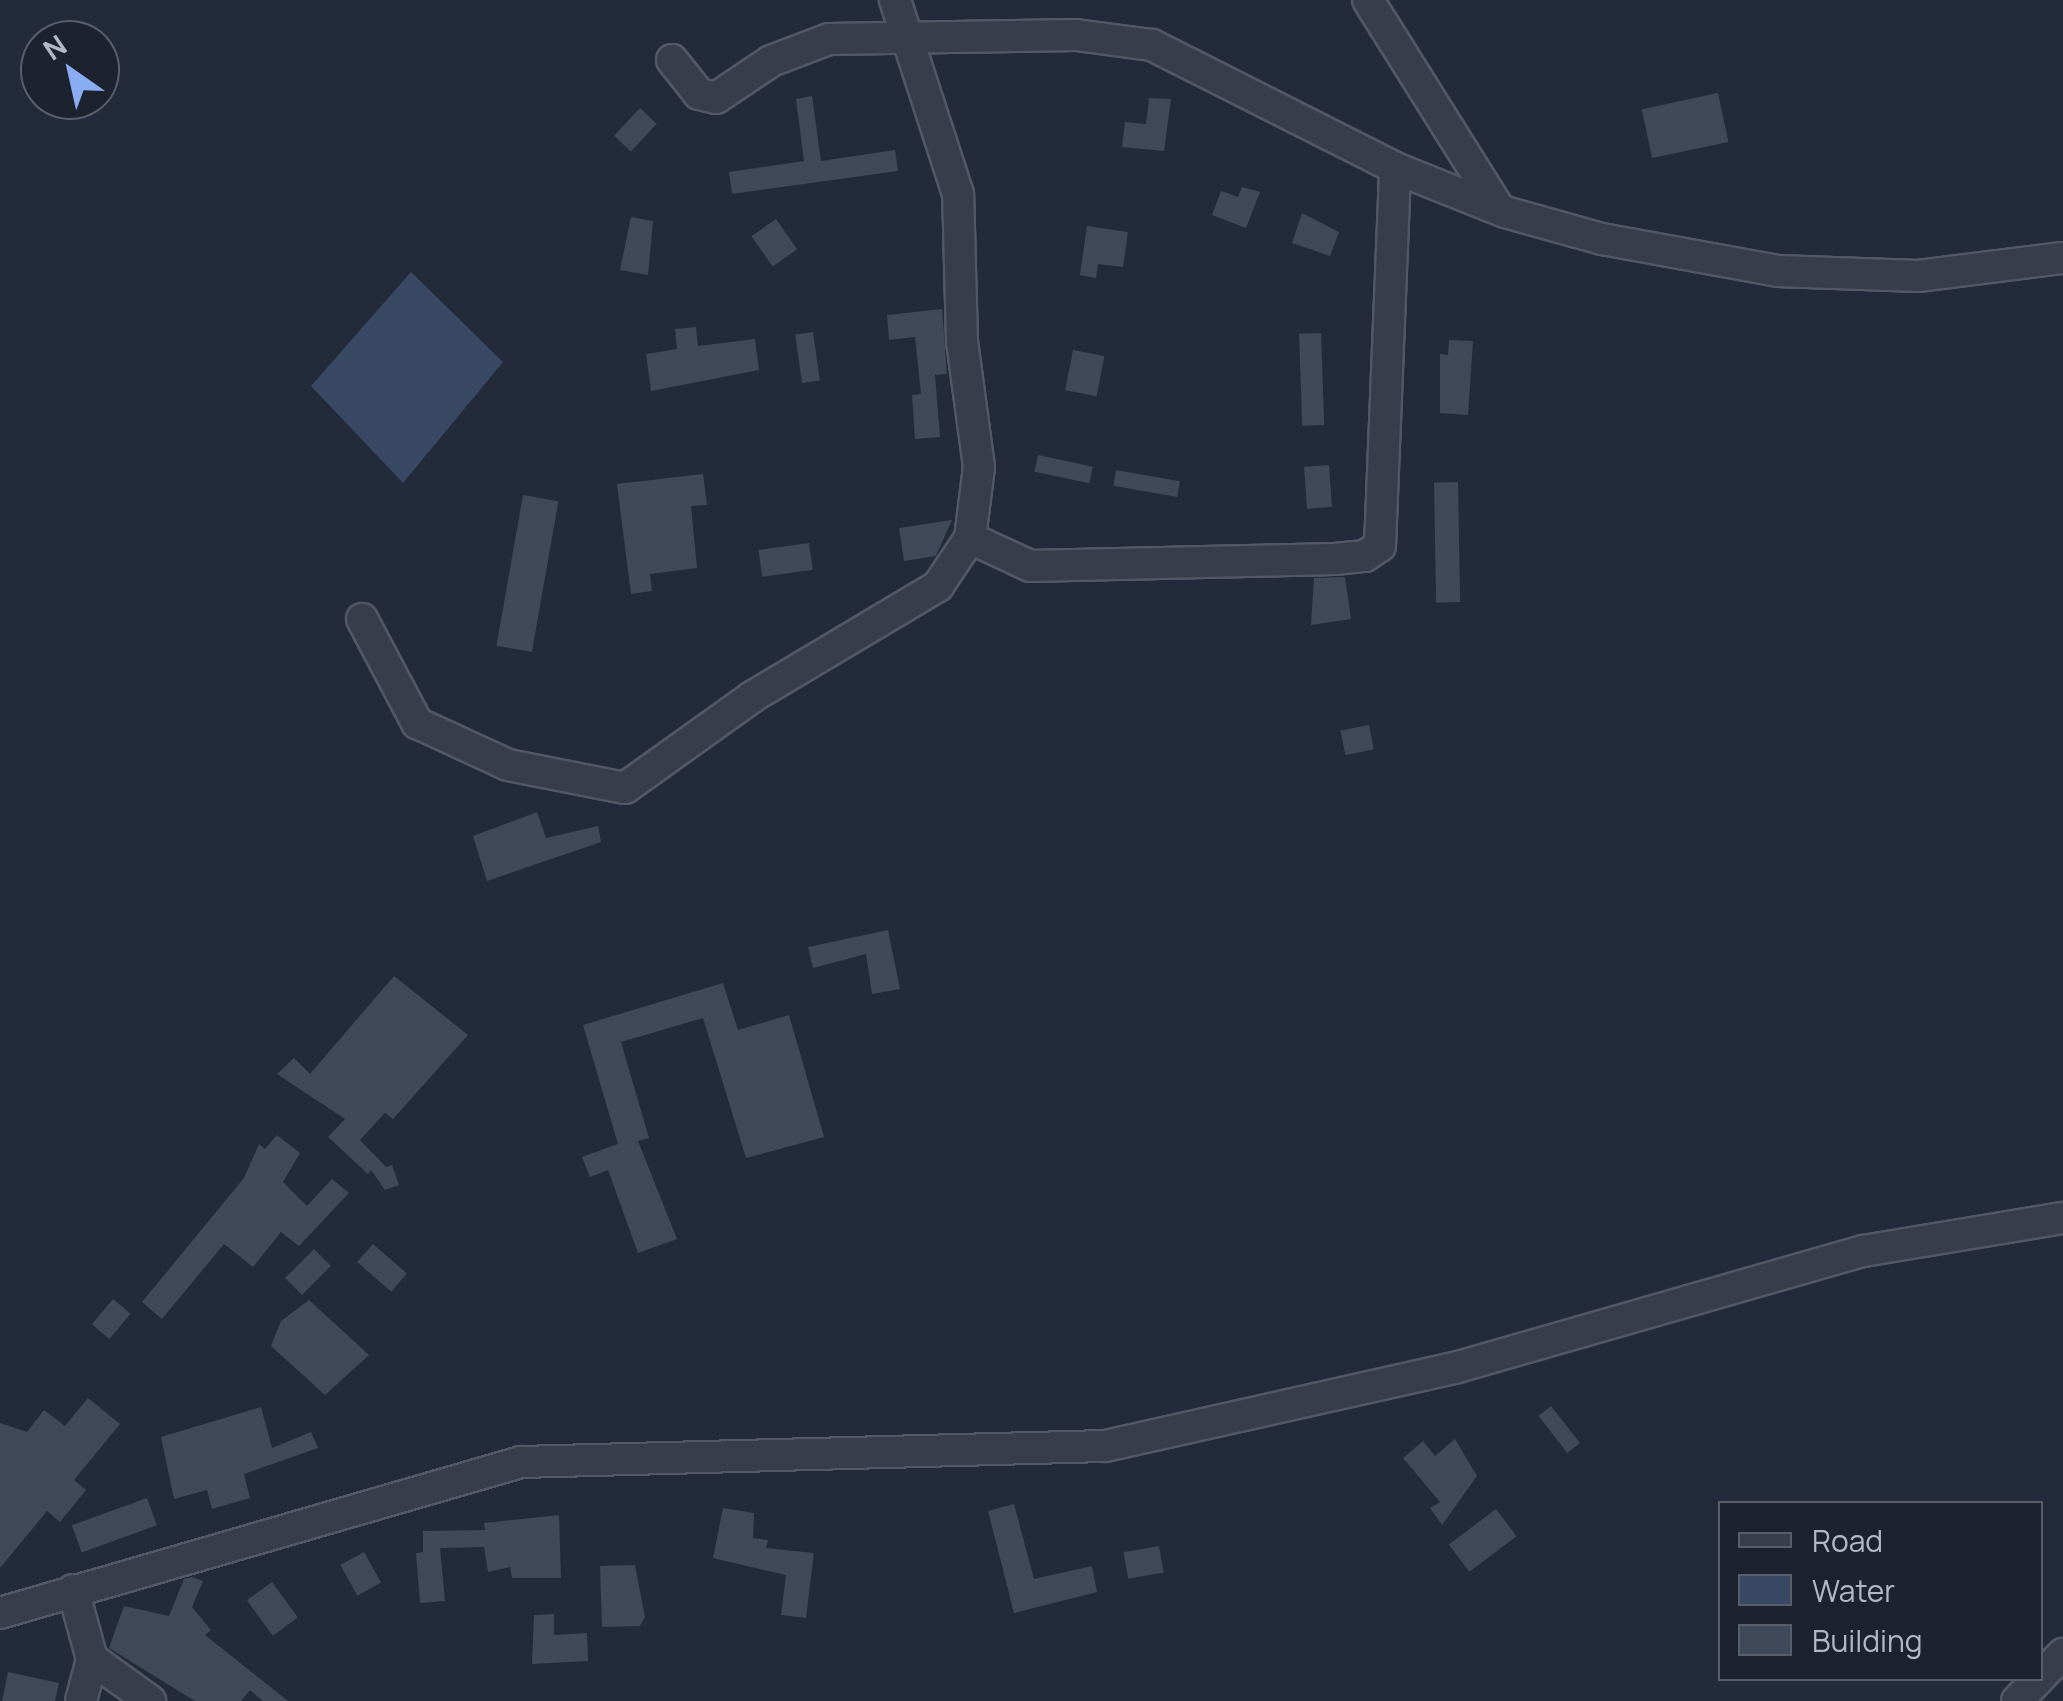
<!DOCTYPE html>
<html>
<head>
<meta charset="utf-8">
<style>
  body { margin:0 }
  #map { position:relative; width:2063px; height:1701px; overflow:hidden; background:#232b3a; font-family:Manrope,sans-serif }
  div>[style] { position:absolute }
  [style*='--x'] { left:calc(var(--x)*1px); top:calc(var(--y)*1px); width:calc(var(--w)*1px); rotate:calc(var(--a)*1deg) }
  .water>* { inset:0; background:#394863 }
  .building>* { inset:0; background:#3f4959; transform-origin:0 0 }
  .roads { filter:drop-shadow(2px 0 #525865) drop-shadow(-2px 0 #525865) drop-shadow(0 2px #525865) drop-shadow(0 -2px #525865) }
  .minor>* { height:30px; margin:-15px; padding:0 15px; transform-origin:15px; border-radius:15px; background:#373d4a }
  span { translate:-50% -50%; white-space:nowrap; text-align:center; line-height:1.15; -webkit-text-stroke:10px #1c232f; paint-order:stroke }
  .legend { position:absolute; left:1718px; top:1501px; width:325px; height:180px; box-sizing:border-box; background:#1c232f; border:2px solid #585f6b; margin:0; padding:12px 18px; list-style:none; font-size:30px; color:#b2b8c6 }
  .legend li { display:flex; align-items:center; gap:20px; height:50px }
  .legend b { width:50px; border:2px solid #585f6b }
  .north { position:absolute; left:20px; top:20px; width:100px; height:100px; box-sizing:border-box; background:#1c232f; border:2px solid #585f6b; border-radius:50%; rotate:326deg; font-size:28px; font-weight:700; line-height:40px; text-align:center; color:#b2b8c6 }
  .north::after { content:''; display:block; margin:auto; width:35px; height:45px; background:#8aacf3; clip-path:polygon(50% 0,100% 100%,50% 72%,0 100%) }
</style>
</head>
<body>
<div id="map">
  <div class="water">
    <div style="clip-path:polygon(411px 272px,503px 362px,403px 483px,311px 386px)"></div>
  </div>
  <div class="building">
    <div style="left:1718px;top:93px;width:50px;height:78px;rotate:78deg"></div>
    <div style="clip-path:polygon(812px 96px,821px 161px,895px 150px,898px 171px,732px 194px,729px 172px,804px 161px,796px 99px)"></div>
    <div style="clip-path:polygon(1149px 98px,1171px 99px,1164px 151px,1122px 147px,1125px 122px,1146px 124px)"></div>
    <div style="left:640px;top:108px;width:23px;height:38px;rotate:43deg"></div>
    <div style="clip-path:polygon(1242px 187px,1260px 192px,1246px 228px,1212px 215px,1221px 191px,1238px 197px)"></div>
    <div style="clip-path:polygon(1302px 213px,1339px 232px,1330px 256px,1292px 243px)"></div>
    <div style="clip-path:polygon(631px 217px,653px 221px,648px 275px,620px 270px)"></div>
    <div style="left:776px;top:219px;width:37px;height:30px;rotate:55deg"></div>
    <div style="clip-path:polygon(1087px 226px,1128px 232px,1123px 267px,1098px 264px,1096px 278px,1080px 275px)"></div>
    <div style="clip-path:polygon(942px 309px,947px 374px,935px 375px,940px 437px,915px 439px,912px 395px,921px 394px,915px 337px,889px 340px,887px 315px)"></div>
    <div style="clip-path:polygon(696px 327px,698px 346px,755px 339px,759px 370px,651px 391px,646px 354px,677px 349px,675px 329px)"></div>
    <div style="left:813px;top:332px;width:49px;height:18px;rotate:82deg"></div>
    <div style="left:1321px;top:333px;width:92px;height:22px;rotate:88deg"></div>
    <div style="clip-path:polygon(1449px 340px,1473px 341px,1468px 415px,1440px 413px,1440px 354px,1448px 355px)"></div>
    <div style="left:1073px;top:350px;width:32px;height:41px;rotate:11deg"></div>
    <div style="left:1038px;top:455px;width:56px;height:17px;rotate:12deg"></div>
    <div style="left:1329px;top:465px;width:42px;height:25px;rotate:86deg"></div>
    <div style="left:1116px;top:470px;width:65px;height:16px;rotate:10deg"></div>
    <div style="clip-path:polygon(703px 474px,707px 505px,691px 506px,697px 568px,650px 574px,652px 591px,631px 594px,617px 484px)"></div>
    <div style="left:1458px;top:482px;width:120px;height:24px;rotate:89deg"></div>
    <div style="left:523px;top:495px;width:36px;height:153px;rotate:10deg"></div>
    <div style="clip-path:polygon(952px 520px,936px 556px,904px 561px,899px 528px)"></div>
    <div style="left:809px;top:543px;width:27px;height:51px;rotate:82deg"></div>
    <div style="clip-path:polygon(1345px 577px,1351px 619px,1311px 625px,1314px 578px)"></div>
    <div style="left:1369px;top:725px;width:25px;height:29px;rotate:79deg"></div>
    <div style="clip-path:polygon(537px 812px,546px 838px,598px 826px,601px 842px,487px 881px,473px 836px)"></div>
    <div style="clip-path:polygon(888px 930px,900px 989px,872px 994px,866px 954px,813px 968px,808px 947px)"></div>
    <div style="clip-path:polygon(394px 976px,468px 1035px,393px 1119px,385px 1113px,360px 1140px,386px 1167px,392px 1165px,399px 1185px,385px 1190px,371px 1170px,368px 1174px,328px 1137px,345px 1119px,277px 1074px,294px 1058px,310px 1074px)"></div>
    <div style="clip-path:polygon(723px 983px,738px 1030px,789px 1015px,824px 1137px,746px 1158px,703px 1018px,621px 1042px,649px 1138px,638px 1141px,677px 1239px,638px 1253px,608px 1170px,590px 1177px,582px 1157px,618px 1144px,583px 1025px)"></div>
    <div style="clip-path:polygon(277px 1135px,300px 1153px,283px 1182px,307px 1206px,332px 1179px,349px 1193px,299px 1246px,281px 1232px,253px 1267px,224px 1244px,162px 1319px,142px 1302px,244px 1178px,259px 1144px,265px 1149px)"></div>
    <div style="left:373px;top:1244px;width:45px;height:24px;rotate:41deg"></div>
    <div style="left:314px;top:1249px;width:24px;height:41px;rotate:45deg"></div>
    <div style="left:113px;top:1299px;width:23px;height:33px;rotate:40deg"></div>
    <div style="clip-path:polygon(309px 1300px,369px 1355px,325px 1395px,271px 1346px,281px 1321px)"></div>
    <div style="clip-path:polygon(88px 1398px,120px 1424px,74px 1480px,86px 1490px,60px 1522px,47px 1511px,0 1568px,0 1423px,27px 1432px,44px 1410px,65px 1426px)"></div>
    <div style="left:1551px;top:1406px;width:47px;height:16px;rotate:52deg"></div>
    <div style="clip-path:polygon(261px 1407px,272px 1448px,311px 1432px,318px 1448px,244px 1474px,250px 1498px,212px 1509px,207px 1490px,174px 1499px,161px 1437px)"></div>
    <div style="clip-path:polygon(1455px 1439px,1477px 1476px,1442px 1525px,1430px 1508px,1440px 1502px,1403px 1458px,1423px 1441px,1435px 1456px)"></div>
    <div style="left:147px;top:1498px;width:29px;height:80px;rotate:70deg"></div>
    <div style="clip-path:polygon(1014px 1504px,1034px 1579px,1092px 1566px,1097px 1592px,1014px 1613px,988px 1511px)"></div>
    <div style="clip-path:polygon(723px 1508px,754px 1513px,753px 1538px,768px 1540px,766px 1548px,814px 1553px,806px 1618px,781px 1615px,786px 1575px,713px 1558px)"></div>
    <div style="left:1496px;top:1509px;width:34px;height:59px;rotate:53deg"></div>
    <div style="clip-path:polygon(559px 1515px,561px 1578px,512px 1578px,510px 1567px,488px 1572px,484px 1547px,440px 1548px,445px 1601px,420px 1603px,416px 1553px,423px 1552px,423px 1531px,485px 1530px,484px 1523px)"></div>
    <div style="left:1159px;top:1546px;width:27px;height:36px;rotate:80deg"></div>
    <div style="left:364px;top:1552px;width:35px;height:27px;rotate:61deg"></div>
    <div style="clip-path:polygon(635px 1565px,645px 1617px,640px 1626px,602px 1627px,600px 1566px)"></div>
    <div style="clip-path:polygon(192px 1577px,203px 1581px,192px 1607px,211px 1630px,205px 1635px,288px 1701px,263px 1701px,250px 1690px,241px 1701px,195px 1701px,109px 1648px,124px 1606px,169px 1616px,184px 1579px)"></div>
    <div style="left:272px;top:1582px;width:44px;height:31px;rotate:54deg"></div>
    <div style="clip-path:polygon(554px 1614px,554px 1635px,587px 1633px,588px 1661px,532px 1664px,534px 1615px)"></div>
    <div style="clip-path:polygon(8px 1672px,59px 1683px,55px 1701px,2px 1701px)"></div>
  </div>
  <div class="roads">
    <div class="minor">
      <div style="--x:1368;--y:0;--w:247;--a:57.9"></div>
      <div style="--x:672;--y:60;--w:43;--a:51.5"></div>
      <div style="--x:699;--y:94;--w:17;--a:13"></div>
      <div style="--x:716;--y:98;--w:66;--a:-33.9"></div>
      <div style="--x:771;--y:61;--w:62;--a:-20.8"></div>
      <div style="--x:829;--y:39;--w:247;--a:-0.9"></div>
      <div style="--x:1076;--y:35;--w:77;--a:7.5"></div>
      <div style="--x:1152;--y:45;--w:272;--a:26.8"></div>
      <div style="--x:1395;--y:168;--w:118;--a:21.8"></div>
      <div style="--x:1505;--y:212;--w:101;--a:15.6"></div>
      <div style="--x:1602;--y:239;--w:179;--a:10.3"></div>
      <div style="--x:1778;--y:271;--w:140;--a:2"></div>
      <div style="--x:1918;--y:276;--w:146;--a:-7.1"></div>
      <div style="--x:970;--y:538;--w:66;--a:25"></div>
      <div style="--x:1030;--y:566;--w:305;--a:-1.3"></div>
      <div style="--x:1335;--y:559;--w:30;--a:-6"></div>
      <div style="--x:1365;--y:556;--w:18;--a:-34"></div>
      <div style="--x:1380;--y:546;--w:378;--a:-87.7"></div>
      <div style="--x:362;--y:619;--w:118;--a:62.1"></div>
      <div style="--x:417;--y:723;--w:100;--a:24.8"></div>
      <div style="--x:508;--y:765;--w:119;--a:11.1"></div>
      <div style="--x:625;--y:788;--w:156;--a:-35.6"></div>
      <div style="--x:752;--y:697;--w:217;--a:-30.8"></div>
      <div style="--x:938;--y:586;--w:58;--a:-56.3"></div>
      <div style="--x:970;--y:538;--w:72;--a:-82.8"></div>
      <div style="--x:979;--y:467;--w:126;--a:-97.7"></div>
      <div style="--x:962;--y:342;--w:148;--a:-91.5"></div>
      <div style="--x:958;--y:194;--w:204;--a:-108"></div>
      <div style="--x:73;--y:1590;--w:72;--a:74.6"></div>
      <div style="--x:92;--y:1659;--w:72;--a:35.9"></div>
      <div style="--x:0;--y:1613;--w:542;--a:-16.16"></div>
      <div style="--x:521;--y:1462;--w:584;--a:-1.57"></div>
      <div style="--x:1105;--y:1446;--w:362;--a:-12.6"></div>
      <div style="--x:1458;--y:1367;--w:421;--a:-16"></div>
      <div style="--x:1863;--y:1251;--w:203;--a:-9.4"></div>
      <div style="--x:2040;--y:1677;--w:33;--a:-45"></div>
      <div style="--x:81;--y:1701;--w:43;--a:-75.3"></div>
      <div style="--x:2017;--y:1701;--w:32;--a:-46"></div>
    </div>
  </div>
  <ul class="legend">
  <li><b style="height:12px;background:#373d4a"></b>Road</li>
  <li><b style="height:28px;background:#394863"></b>Water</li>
  <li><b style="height:28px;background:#3f4959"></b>Building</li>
  </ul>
  <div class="north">N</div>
</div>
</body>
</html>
